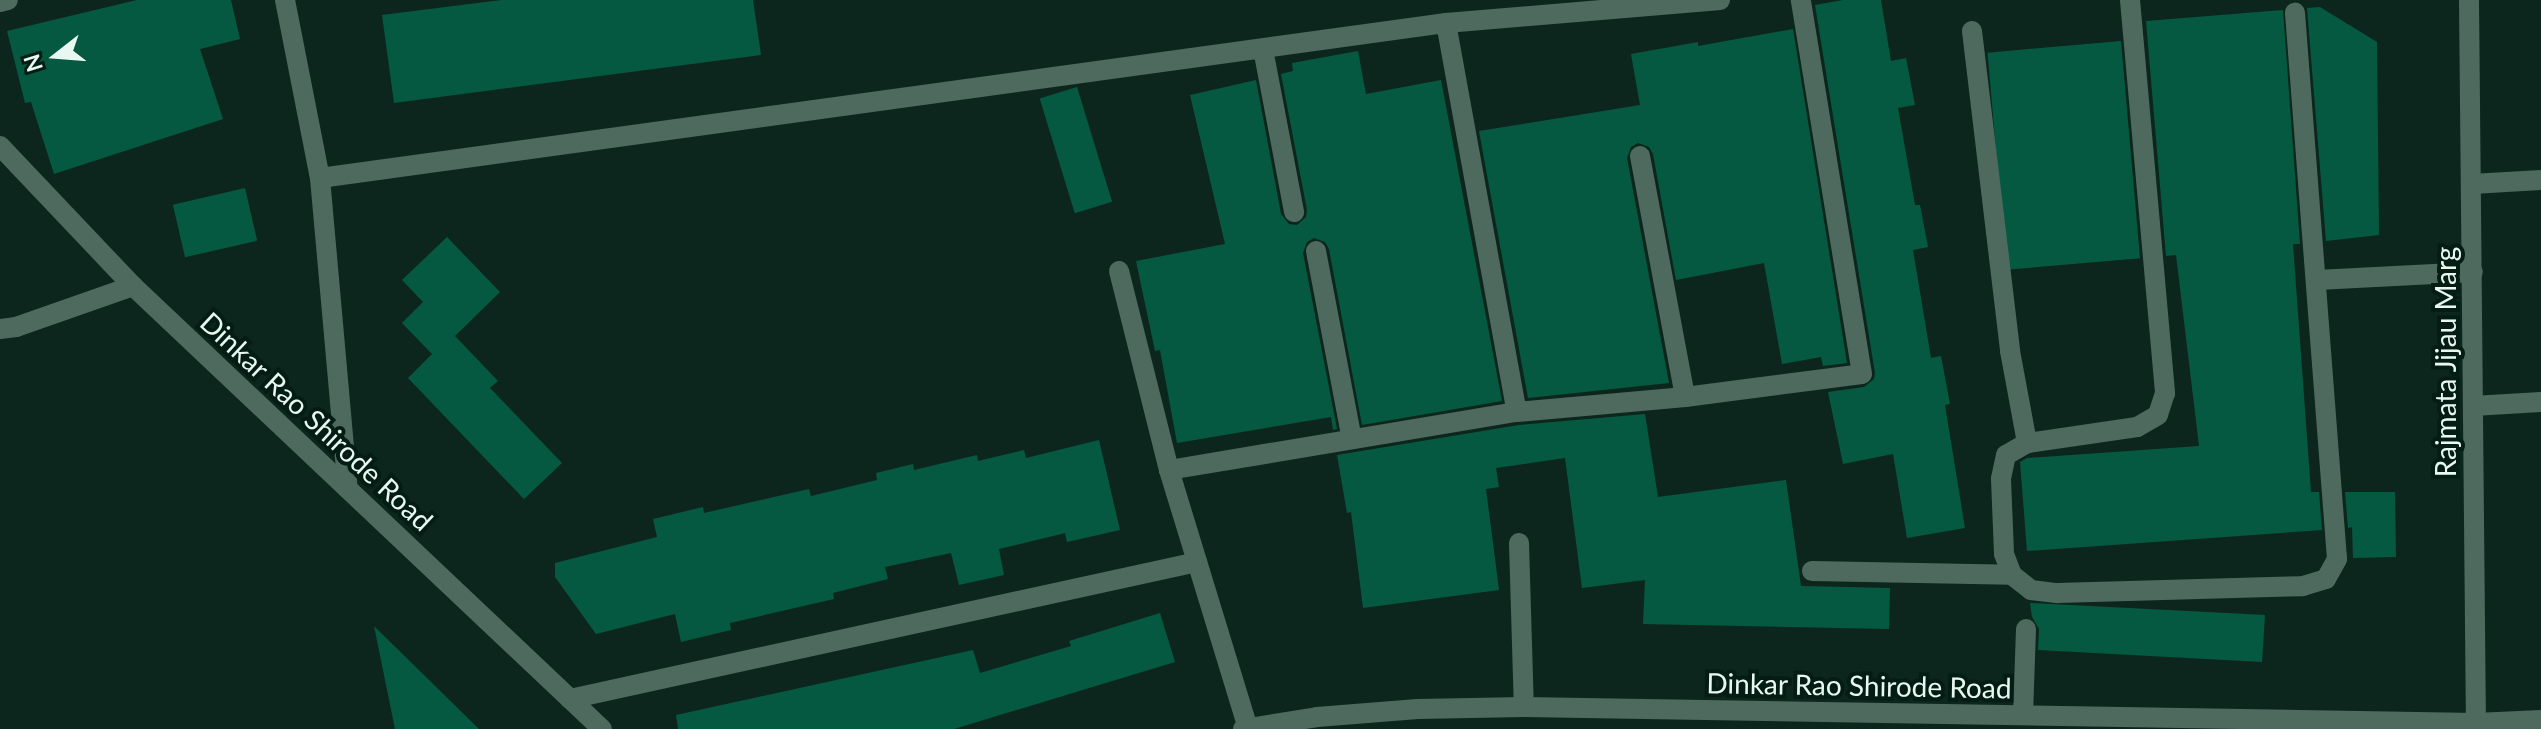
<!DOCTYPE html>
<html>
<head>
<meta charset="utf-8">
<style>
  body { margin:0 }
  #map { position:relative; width:2541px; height:729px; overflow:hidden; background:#0d261d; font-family:Lato,sans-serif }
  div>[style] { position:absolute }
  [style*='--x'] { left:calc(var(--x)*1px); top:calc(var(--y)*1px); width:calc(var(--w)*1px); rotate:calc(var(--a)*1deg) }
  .building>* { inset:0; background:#065941; transform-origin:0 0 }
  .service>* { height:20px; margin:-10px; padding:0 10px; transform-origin:10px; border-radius:10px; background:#4e6a5e }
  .minor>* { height:20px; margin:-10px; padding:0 10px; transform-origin:10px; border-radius:10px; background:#4e6a5e }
  .tertiary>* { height:20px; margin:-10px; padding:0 10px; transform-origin:10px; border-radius:10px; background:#4e6a5e }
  span { translate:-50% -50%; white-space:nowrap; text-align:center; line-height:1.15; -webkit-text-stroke:8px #041d14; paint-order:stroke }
  .street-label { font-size:28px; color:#e9f7f1 }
  .north { position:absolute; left:16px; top:16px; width:80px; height:80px; -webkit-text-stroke:6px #041d14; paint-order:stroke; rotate:253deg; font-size:22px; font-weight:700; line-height:32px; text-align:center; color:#e9f7f1 }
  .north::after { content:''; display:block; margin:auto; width:28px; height:36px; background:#e9f7f1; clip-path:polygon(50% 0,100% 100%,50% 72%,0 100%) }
</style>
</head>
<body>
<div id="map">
  <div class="building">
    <div style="clip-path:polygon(137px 0,231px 0,240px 39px,200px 49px,223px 119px,54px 174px,31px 102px,25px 103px,7px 31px)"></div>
    <div style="clip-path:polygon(501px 0,753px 0,761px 55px,394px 103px,382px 15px)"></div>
    <div style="clip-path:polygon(1843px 0,1881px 0,1891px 61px,1906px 58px,1915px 105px,1898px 108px,1915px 205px,1920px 205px,1928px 247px,1913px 250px,1931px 358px,1941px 356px,1950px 404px,1945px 405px,1965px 528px,1907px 538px,1893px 454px,1843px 464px,1828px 392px,1864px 387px,1874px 379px,1875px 373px,1815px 5px)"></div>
    <div style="clip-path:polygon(2320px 7px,2377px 42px,2379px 235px,2326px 241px,2307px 8px)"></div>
    <div style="clip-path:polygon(2283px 10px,2300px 244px,2293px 244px,2311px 492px,2319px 492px,2322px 530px,2027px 551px,2020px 462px,2027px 458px,2199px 446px,2176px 255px,2166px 256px,2146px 21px)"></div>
    <div style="clip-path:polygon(1793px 29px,1847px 363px,1823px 366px,1821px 357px,1782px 364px,1764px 263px,1676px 280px,1653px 154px,1649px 147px,1638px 143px,1631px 147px,1627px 158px,1669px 383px,1528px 398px,1479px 131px,1640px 105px,1631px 54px,1698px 42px,1698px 46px)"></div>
    <div style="left:2121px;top:41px;width:218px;height:134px;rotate:85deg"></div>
    <div style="clip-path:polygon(1358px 51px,1366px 94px,1441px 80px,1502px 401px,1362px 425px,1329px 249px,1325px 242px,1314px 238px,1307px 242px,1303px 253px,1337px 429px,1333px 430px,1331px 417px,1177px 443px,1160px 350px,1155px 351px,1136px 261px,1225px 244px,1190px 95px,1256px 80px,1281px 214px,1289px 224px,1297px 225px,1306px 217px,1307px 210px,1281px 74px,1293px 71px,1292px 63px)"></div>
    <div style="left:1077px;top:87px;width:120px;height:39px;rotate:73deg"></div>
    <div style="left:245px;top:188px;width:54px;height:74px;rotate:77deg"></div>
    <div style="clip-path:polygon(447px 237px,500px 292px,455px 336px,498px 381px,490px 388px,562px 463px,524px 499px,408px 378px,432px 354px,402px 323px,423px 302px,402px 280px)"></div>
    <div style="clip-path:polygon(1645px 414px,1658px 497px,1786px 480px,1801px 586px,1890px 588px,1889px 629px,1643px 624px,1645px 580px,1582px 588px,1565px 458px,1496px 468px,1499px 487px,1486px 489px,1499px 590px,1363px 608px,1351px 512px,1347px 513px,1337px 455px,1519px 425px)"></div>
    <div style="clip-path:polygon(1099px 440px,1120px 530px,1067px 542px,1065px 533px,999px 549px,1004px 575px,959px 585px,951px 553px,885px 567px,888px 579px,833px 593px,834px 599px,730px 623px,731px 630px,681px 642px,675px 614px,596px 634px,555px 577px,555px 563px,657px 537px,653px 519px,703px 507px,704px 513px,809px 489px,811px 496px,877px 480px,876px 473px,913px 464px,914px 470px,977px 455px,978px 461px,1024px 450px,1026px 458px)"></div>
    <div style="clip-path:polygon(2345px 492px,2395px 492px,2396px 557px,2353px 558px,2352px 527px,2348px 528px)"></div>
    <div style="clip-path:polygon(2030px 603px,2265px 615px,2262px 662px,2038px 650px,2039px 629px,2032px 617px)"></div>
    <div style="clip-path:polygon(1160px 613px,1175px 662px,954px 729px,678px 729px,676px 715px,973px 650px,980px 673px,1071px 646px,1069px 641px)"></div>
    <div style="clip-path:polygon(374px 626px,479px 729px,395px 729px)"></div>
  </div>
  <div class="service">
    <div style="--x:2130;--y:0;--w:395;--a:84.9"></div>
    <div style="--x:2165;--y:393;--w:23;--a:108"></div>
    <div style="--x:2158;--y:415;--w:24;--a:150"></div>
    <div style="--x:2137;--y:427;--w:111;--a:171.7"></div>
    <div style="--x:2027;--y:443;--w:24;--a:150"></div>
    <div style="--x:2006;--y:455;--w:25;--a:102"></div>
    <div style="--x:2001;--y:479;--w:75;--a:87.7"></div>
    <div style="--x:2004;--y:554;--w:22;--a:69"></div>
    <div style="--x:2012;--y:575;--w:24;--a:38"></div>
    <div style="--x:2031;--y:590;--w:26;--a:7"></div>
    <div style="--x:2057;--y:593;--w:246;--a:-1.6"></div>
    <div style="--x:2303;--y:586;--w:24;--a:-17"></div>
    <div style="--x:2326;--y:579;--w:23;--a:-61"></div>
    <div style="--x:2337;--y:559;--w:548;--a:-94.4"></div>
    <div style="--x:1972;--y:31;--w:322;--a:83.2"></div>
    <div style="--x:2010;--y:351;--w:94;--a:79.5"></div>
    <div style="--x:2317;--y:280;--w:156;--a:-2.9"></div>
    <div style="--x:1519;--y:543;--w:164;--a:88.3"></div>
    <div style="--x:1812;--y:571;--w:200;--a:1.1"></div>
    <div style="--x:2023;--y:715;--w:86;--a:-88"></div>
  </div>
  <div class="minor">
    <div style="--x:285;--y:0;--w:181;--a:78.9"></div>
    <div style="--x:320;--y:178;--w:312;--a:84.9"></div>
    <div style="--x:0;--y:2;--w:8;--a:-14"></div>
    <div style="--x:1446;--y:23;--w:395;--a:79.7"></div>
    <div style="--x:1263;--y:49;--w:166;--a:79.2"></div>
    <div style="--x:0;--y:146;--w:193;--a:46.5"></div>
    <div style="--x:133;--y:286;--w:645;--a:43.37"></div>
    <div style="--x:1640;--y:156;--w:245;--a:79.4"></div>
    <div style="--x:320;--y:178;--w:1137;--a:-7.84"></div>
    <div style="--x:1446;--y:23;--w:275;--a:-4.8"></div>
    <div style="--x:2472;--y:184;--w:69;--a:-3.3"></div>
    <div style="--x:1316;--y:251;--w:191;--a:79.2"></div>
    <div style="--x:1119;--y:271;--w:205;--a:75.9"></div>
    <div style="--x:1169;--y:470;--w:270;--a:73"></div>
    <div style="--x:0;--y:329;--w:16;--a:-7"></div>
    <div style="--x:16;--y:327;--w:124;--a:-19.3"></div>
    <div style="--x:2473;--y:406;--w:68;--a:-3.4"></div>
    <div style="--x:1169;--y:470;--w:353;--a:-9.5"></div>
    <div style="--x:1517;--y:412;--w:169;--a:-5.1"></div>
    <div style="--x:1685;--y:397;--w:178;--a:-7.4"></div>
    <div style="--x:1862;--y:374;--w:379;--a:-99.3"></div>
    <div style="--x:570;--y:699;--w:642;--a:-12.33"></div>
    <div style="--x:1243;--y:729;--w:75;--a:-9.2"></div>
    <div style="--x:1317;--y:717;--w:101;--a:-4.5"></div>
    <div style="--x:1418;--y:709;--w:106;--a:-1.1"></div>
    <div style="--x:1524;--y:707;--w:952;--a:0.96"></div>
    <div style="--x:2476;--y:723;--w:65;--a:-2.6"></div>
  </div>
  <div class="tertiary">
    <div style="--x:2469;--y:0;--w:723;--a:89.45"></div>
  </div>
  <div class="street-label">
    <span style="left:2445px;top:362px;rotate:-90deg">Rajmata Jijau Marg</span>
    <span style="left:317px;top:421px;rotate:43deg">Dinkar Rao Shirode Road</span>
    <span style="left:1859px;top:685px;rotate:1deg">Dinkar Rao Shirode Road</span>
  </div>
  <div class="north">N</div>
</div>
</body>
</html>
